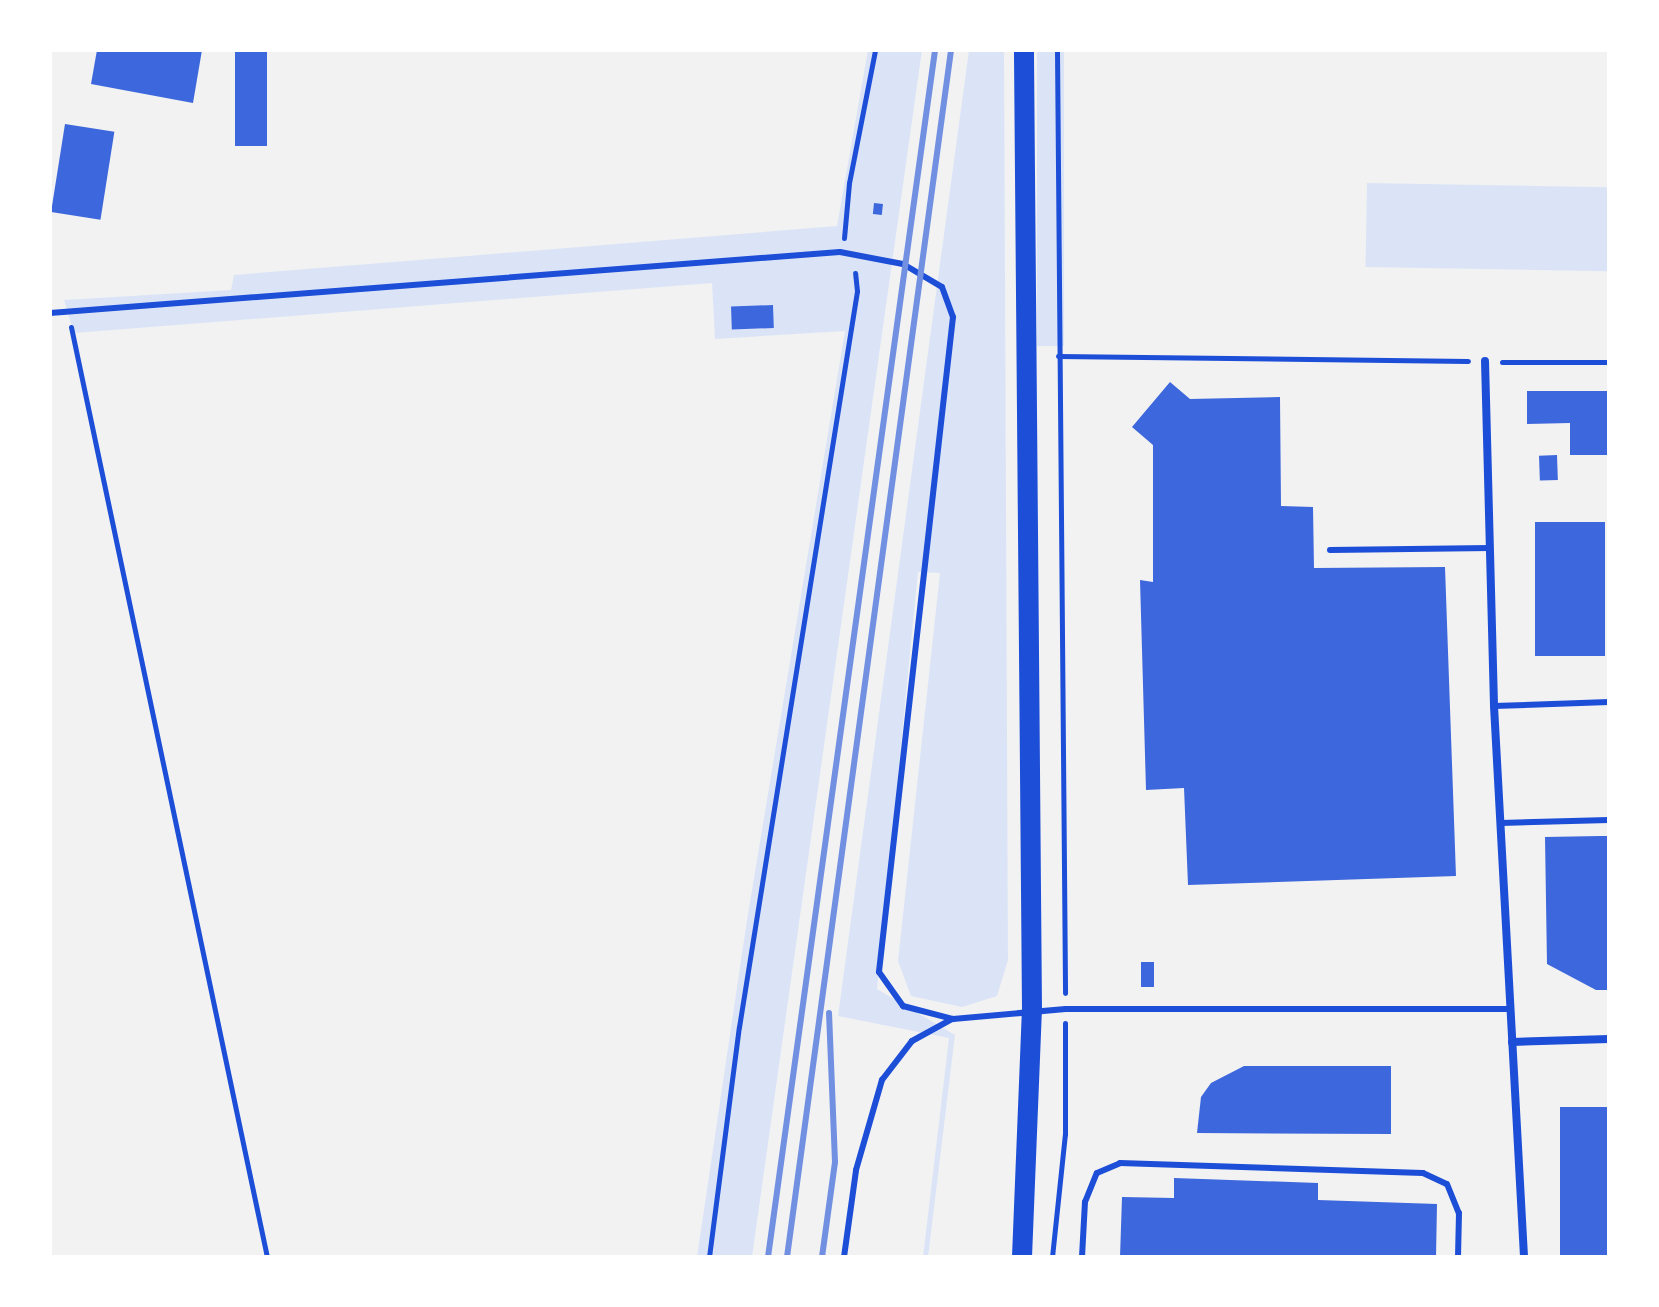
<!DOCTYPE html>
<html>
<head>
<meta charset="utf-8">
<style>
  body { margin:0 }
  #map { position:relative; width:1659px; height:1307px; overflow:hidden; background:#f2f2f2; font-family:"Titillium Web",sans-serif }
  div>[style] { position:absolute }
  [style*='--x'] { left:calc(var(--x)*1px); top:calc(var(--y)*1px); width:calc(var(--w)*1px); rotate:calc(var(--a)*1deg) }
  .green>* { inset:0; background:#dbe4f7; transform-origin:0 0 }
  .building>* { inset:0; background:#3d67dc; transform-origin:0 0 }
  .path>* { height:5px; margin:-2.5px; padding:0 2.5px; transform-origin:2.5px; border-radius:2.5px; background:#1d4ed8 }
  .service>* { height:6px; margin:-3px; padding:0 3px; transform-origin:3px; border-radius:3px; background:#1d4ed8 }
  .minor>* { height:8px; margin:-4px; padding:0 4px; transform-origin:4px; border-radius:4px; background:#1d4ed8 }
  .primary>* { height:20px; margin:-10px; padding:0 10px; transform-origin:10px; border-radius:10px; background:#1d4ed8 }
  .rail>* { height:6px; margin:-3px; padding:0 3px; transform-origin:3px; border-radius:3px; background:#7290e2 }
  span { translate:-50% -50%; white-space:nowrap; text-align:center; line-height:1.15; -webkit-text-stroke:7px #fff; paint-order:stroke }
  .frame { position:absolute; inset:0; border:52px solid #fff; pointer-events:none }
</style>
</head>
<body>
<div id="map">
  <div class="green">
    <div style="clip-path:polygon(868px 50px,922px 50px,752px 1257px,697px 1257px,747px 920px,845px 331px,715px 339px,712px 283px,74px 333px,64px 300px,231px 290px,234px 275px,837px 226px)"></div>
    <div style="clip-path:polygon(969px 50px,1004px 50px,1008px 960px,997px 996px,962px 1007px,911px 996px,898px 961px,940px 573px,918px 572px,877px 989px,955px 1035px,928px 1257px,923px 1257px,949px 1038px,838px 1016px)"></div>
    <div style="left:1037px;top:50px;width:27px;height:296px"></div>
    <div style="left:1367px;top:183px;width:242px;height:84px;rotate:1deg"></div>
  </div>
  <div class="building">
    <div style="clip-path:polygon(97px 50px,202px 50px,193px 103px,91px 84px)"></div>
    <div style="left:235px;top:50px;width:32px;height:96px"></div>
    <div style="left:65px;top:124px;width:50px;height:89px;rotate:9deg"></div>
    <div style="left:874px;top:203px;width:9px;height:11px;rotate:6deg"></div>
    <div style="left:773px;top:305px;width:23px;height:42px;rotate:88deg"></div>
    <div style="clip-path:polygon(1170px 382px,1190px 399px,1280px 397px,1281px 506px,1313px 507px,1314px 568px,1445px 567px,1456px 876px,1188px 885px,1184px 788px,1146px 790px,1140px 580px,1153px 582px,1153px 445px,1132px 427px)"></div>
    <div style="clip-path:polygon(1527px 391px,1609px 391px,1609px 455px,1570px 455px,1570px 423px,1527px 424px)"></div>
    <div style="left:1557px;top:455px;width:25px;height:18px;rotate:88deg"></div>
    <div style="left:1535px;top:522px;width:70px;height:134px"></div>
    <div style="clip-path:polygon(1600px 836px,1609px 836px,1609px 990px,1596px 990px,1547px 964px,1545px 837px)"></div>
    <div style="left:1154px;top:962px;width:25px;height:13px;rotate:90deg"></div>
    <div style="clip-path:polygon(1244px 1066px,1391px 1066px,1391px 1134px,1197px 1133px,1201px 1097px,1211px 1083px)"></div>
    <div style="left:1609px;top:1107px;width:150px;height:49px;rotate:90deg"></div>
    <div style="clip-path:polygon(1174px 1178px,1318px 1183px,1318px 1200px,1437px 1204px,1436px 1257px,1120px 1257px,1122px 1197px,1174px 1198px)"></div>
  </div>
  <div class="path">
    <div style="--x:1057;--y:50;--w:943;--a:89.51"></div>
    <div style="--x:844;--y:238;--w:55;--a:-84.8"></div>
    <div style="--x:849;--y:183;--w:136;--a:-78.9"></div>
    <div style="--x:71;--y:327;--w:950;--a:78.1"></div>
    <div style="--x:1058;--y:356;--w:410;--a:0.7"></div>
    <div style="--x:1502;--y:362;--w:107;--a:0"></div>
    <div style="--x:709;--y:1257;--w:232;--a:-82.6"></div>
    <div style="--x:739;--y:1027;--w:745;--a:-80.89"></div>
    <div style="--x:857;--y:291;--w:18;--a:-96"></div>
    <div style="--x:1052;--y:1257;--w:124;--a:-84"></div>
    <div style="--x:1065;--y:1134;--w:111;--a:-90"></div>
  </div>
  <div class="service">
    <div style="--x:50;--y:313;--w:792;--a:-4.42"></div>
    <div style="--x:840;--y:252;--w:64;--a:10.8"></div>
    <div style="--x:903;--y:264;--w:45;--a:30.5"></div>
    <div style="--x:942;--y:287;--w:32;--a:70"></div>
    <div style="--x:953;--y:317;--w:659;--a:96.45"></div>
    <div style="--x:879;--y:972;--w:42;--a:54.8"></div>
    <div style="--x:903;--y:1006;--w:52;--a:14.6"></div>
    <div style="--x:953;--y:1019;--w:113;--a:-5.1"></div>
    <div style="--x:1066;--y:1009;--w:444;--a:0"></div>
    <div style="--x:1330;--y:550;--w:160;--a:-0.7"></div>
    <div style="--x:1494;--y:706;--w:115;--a:-2"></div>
    <div style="--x:1501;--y:823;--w:108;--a:-1.6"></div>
    <div style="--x:844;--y:1257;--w:88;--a:-82.1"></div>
    <div style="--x:856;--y:1170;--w:94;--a:-73.9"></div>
    <div style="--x:882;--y:1080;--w:49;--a:-52.4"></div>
    <div style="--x:912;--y:1041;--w:46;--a:-28.8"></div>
    <div style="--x:1082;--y:1257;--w:55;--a:-86.9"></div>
    <div style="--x:1085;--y:1202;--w:31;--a:-68"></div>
    <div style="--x:1097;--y:1173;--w:25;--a:-23"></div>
    <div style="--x:1120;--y:1163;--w:303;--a:1.9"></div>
    <div style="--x:1423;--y:1173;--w:26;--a:25"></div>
    <div style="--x:1447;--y:1184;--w:31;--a:68"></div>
    <div style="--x:1459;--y:1213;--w:44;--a:91.3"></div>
  </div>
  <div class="minor">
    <div style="--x:1485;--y:361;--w:345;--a:88.5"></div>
    <div style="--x:1494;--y:706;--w:552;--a:86.88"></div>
    <div style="--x:1512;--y:1042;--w:97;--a:-1.8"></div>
  </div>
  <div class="primary">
    <div style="--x:1022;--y:1257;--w:247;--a:-87.7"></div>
    <div style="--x:1032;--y:1010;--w:960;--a:-90.48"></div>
  </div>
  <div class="rail">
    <div style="--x:768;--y:1257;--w:1218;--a:-82.12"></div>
    <div style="--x:787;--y:1257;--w:1218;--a:-82.26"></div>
    <div style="--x:822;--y:1257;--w:96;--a:-82.2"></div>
    <div style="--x:835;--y:1162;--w:149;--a:-92.3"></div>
  </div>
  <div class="frame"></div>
</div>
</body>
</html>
